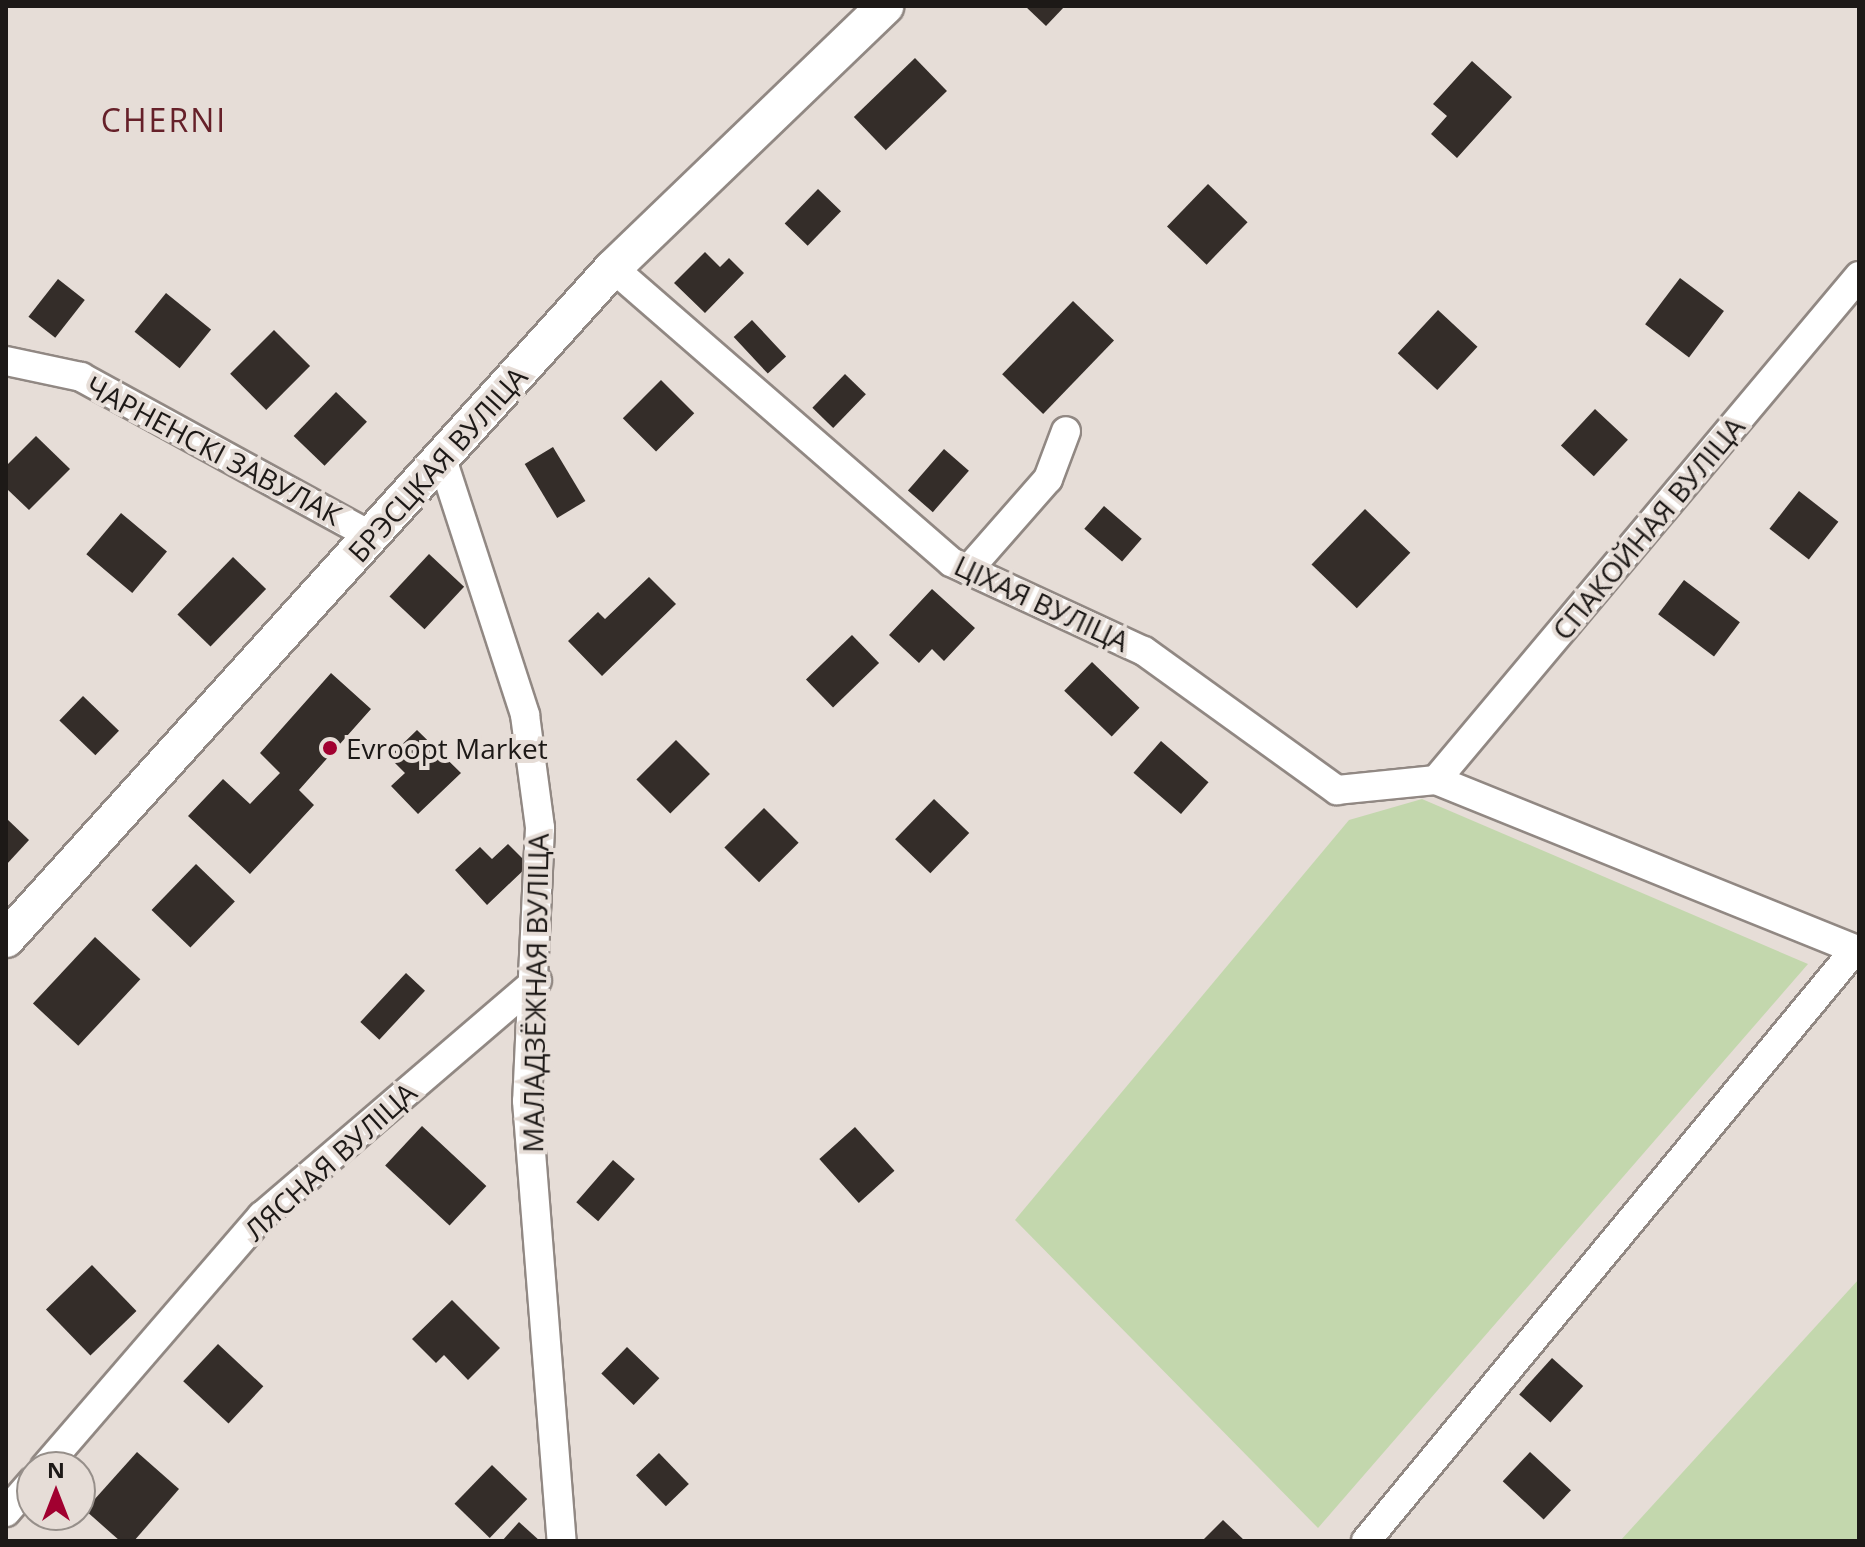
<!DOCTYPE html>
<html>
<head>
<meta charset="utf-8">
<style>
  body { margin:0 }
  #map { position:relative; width:1865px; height:1547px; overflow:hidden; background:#e6ddd7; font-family:"Open Sans",sans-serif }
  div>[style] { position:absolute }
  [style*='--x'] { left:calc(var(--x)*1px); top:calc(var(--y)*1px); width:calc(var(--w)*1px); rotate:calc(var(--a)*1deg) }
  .green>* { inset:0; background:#c3d7ad }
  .building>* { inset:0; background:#342d29; transform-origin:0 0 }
  .roads { filter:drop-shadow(2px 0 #918883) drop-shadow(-2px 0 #918883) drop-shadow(0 2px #918883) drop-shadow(0 -2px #918883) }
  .minor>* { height:28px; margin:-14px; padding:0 14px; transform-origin:14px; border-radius:14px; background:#fff }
  .tertiary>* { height:36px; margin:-18px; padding:0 18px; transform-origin:18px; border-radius:18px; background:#fff }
  .dots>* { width:22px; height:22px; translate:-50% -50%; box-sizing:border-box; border:4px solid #e6ddd7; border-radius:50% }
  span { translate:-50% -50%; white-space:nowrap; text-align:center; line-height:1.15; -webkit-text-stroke:8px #e6ddd7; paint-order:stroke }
  .street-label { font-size:28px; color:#1d1917 }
  .poi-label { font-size:28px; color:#1d1917 }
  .left { translate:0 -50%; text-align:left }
  .quarter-label { font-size:32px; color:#662029; letter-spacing:2px }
  .frame { position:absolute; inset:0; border:8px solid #1d1917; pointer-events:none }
  .north { position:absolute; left:16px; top:1451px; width:80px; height:80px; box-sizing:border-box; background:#e6ddd7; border:2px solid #968f8a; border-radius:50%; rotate:0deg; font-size:22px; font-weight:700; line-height:32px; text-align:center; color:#1d1917 }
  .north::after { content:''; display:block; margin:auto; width:28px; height:36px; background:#a10030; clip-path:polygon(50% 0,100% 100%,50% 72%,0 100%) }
</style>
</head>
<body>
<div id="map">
  <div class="green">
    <div style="clip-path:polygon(1422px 799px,1808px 964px,1318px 1528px,1015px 1220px,1349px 820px)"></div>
    <div style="clip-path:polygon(1859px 1279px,1859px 1541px,1620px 1541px)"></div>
  </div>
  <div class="building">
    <div style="clip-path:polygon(1025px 6px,1065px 6px,1046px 26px)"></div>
    <div style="left:915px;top:58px;width:46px;height:85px;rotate:46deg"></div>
    <div style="clip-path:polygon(1472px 61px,1512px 97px,1457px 158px,1431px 134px,1447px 116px,1433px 104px)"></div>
    <div style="left:1208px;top:184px;width:55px;height:59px;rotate:44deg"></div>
    <div style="left:818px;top:189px;width:32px;height:48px;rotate:44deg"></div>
    <div style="clip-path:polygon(705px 252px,720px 267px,729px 258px,744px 273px,705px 313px,674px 283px)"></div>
    <div style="left:1680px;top:278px;width:55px;height:58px;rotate:37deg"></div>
    <div style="left:58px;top:279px;width:34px;height:48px;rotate:38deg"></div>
    <div style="left:166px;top:293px;width:58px;height:50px;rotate:39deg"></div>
    <div style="left:1073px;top:301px;width:57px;height:102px;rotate:44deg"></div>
    <div style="left:1438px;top:310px;width:54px;height:59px;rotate:43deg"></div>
    <div style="left:752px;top:320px;width:50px;height:25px;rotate:47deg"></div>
    <div style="left:274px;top:330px;width:51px;height:62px;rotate:45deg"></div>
    <div style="left:845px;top:374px;width:29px;height:47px;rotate:44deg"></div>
    <div style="left:661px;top:380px;width:47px;height:54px;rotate:45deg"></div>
    <div style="left:336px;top:392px;width:43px;height:61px;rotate:44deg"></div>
    <div style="left:1595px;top:409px;width:45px;height:50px;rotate:43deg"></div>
    <div style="clip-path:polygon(36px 436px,70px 469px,29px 510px,6px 488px,6px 466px)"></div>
    <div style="left:553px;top:447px;width:63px;height:33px;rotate:59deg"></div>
    <div style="left:944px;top:449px;width:33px;height:55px;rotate:41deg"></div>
    <div style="left:1799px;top:491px;width:50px;height:48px;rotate:38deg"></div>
    <div style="left:1104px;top:506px;width:50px;height:30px;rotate:41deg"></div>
    <div style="left:1365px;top:509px;width:63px;height:77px;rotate:44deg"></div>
    <div style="left:121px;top:513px;width:60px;height:54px;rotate:40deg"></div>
    <div style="left:429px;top:554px;width:48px;height:58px;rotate:43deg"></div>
    <div style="left:233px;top:557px;width:46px;height:80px;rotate:44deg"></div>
    <div style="clip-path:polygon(649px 577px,676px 604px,602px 676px,568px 641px,598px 612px,605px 619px)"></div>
    <div style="left:1684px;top:580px;width:70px;height:43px;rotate:37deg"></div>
    <div style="clip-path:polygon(932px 589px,975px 628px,944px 661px,932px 649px,919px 663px,889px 635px)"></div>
    <div style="left:852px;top:635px;width:39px;height:64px;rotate:46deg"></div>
    <div style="left:1092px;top:662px;width:66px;height:40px;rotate:44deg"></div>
    <div style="clip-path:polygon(331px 673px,371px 709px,299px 790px,314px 805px,250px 874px,188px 816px,223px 779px,250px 804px,280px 773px,260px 753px)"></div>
    <div style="left:83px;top:696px;width:50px;height:34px;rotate:44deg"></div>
    <div style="clip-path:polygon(417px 730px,461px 773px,418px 814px,391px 786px,405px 773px,389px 757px)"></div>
    <div style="left:676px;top:740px;width:48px;height:56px;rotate:45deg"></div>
    <div style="left:1161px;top:741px;width:63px;height:42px;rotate:41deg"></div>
    <div style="left:934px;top:799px;width:49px;height:56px;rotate:44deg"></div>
    <div style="left:764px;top:808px;width:49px;height:56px;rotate:45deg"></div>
    <div style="clip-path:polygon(6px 818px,29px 840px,6px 865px)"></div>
    <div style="clip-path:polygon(508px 844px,529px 865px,487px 905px,455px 870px,480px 847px,492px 859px)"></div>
    <div style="left:196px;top:864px;width:54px;height:64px;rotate:44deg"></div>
    <div style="left:95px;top:937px;width:62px;height:91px;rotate:43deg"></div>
    <div style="left:406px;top:973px;width:26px;height:67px;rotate:43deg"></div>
    <div style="left:422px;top:1126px;width:88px;height:54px;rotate:43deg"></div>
    <div style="left:855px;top:1127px;width:59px;height:48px;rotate:48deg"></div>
    <div style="left:613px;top:1160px;width:29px;height:56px;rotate:41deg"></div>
    <div style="left:92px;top:1265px;width:64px;height:64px;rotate:46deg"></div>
    <div style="clip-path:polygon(452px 1300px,500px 1348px,468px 1380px,444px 1355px,436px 1363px,412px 1339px)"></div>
    <div style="left:218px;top:1344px;width:62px;height:51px;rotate:43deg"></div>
    <div style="left:627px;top:1347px;width:45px;height:37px;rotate:44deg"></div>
    <div style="left:1552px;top:1358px;width:42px;height:49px;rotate:42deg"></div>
    <div style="clip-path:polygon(137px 1452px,179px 1489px,134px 1541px,120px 1541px,85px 1510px)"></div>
    <div style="left:1530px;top:1452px;width:56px;height:40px;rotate:43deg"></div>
    <div style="left:659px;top:1453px;width:43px;height:32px;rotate:46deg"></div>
    <div style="left:492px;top:1465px;width:49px;height:54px;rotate:44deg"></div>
    <div style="clip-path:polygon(1223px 1520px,1245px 1541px,1202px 1541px)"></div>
    <div style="clip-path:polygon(519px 1522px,540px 1541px,502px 1541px)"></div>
  </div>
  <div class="roads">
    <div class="minor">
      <div style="--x:613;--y:268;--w:448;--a:41"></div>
      <div style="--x:951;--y:562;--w:213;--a:24.8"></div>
      <div style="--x:1144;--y:651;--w:238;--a:35.8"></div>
      <div style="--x:1337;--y:790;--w:100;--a:-5.8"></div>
      <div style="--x:1436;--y:780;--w:456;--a:22"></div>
      <div style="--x:6;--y:361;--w:77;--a:12"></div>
      <div style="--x:81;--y:377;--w:332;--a:28.7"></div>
      <div style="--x:442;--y:459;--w:269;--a:72"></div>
      <div style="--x:525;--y:715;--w:114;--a:82.4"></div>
      <div style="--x:540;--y:828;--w:273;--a:92.7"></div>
      <div style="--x:527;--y:1101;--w:441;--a:85.5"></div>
      <div style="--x:968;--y:570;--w:121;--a:-48.7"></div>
      <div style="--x:1048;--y:479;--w:51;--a:-69.4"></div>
      <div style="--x:1436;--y:780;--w:658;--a:-49.99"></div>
      <div style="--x:45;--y:1467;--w:332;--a:-49.2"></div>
      <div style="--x:262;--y:1216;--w:362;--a:-40.6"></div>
      <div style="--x:6;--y:1512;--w:40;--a:-49"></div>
      <div style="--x:1366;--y:1541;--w:766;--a:-50.41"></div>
    </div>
    <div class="tertiary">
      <div style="--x:6;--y:939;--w:905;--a:-47.87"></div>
      <div style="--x:613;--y:268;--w:378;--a:-43.9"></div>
    </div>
  </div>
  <div class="dots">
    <div style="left:330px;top:748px;background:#a10030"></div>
  </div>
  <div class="street-label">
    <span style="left:214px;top:450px;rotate:28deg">ЧАРНЕНСКІ ЗАВУЛАК</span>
    <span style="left:437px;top:464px;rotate:-48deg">БРЭСЦКАЯ ВУЛІЦА</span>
    <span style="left:1648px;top:528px;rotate:-50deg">СПАКОЙНАЯ ВУЛІЦА</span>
    <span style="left:1042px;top:603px;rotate:25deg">ЦІХАЯ ВУЛІЦА</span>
    <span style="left:535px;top:993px;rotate:-89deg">МАЛАДЗЁЖНАЯ ВУЛІЦА</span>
    <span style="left:330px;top:1161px;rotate:-42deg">ЛЯСНАЯ ВУЛІЦА</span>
  </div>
  <div class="poi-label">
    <span class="left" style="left:346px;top:748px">Evroopt Market</span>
  </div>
  <div class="quarter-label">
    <span style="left:164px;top:120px">CHERNI</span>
  </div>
  <div class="frame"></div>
  <div class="north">N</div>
</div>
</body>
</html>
